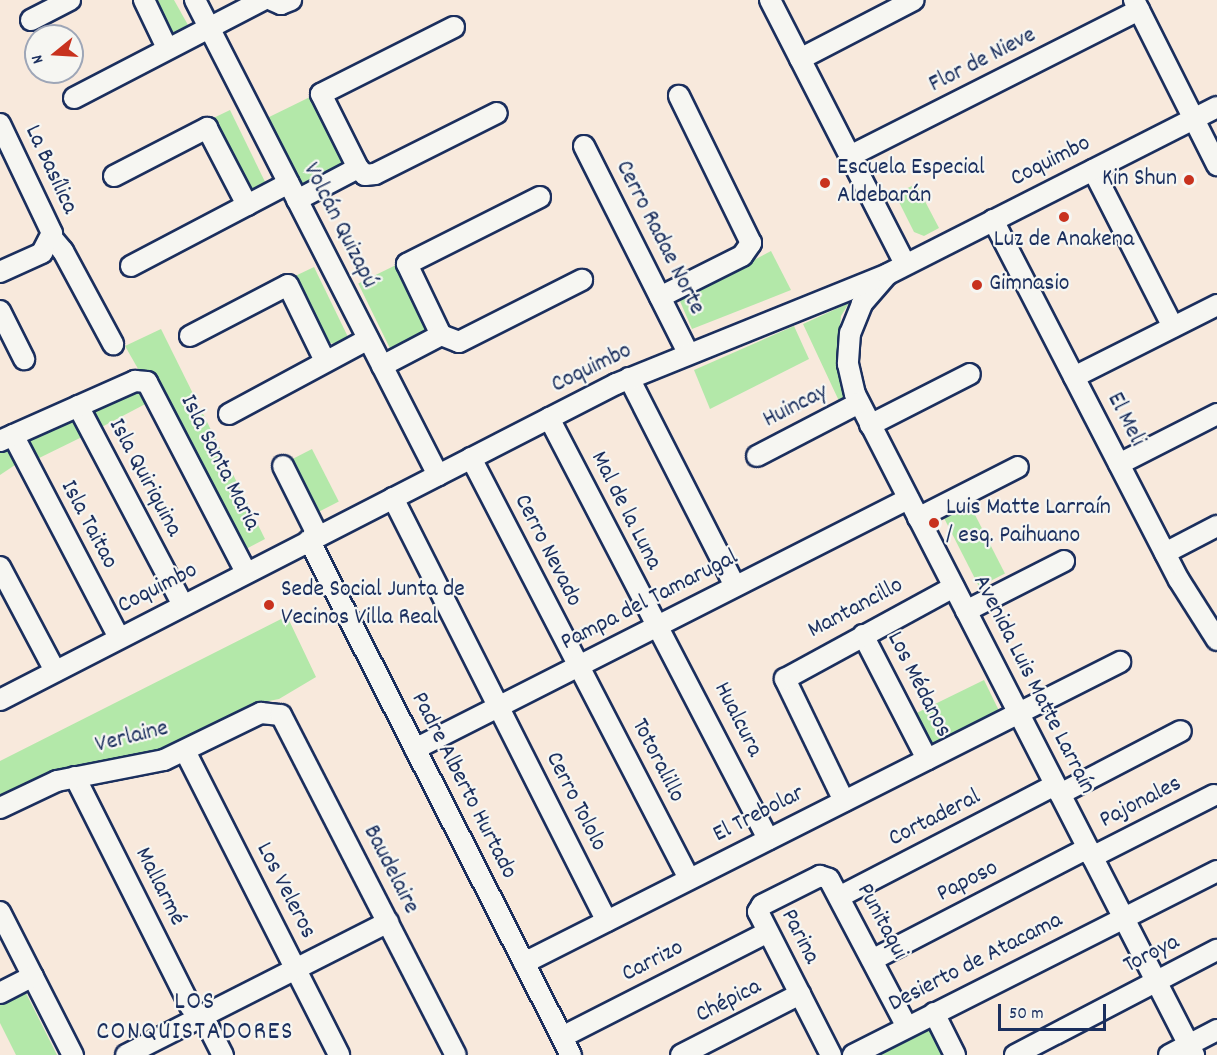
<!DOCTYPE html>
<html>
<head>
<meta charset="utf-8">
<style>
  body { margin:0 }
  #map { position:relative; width:1217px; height:1055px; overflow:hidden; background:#f8e9dc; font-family:Dekko,sans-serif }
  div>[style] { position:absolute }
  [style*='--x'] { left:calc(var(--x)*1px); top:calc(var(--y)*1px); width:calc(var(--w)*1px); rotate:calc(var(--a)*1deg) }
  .green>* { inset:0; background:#b3e8a9; transform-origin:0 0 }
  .roads { filter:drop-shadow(2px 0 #1b2f5e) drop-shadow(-2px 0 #1b2f5e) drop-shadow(0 2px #1b2f5e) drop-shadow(0 -2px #1b2f5e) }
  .minor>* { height:20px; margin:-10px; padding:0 10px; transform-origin:10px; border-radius:10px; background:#f6f6f2 }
  .dots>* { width:16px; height:16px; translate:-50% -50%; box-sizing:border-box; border:3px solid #f6f6f2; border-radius:50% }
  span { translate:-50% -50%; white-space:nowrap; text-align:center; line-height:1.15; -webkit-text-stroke:4.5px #f6f6f2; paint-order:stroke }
  .street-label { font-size:24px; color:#1b2f5e }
  .poi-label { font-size:24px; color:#1b2f5e }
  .left { translate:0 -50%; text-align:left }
  .right { translate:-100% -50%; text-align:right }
  .neighbourhood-label { font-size:26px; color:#1b2f5e; letter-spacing:1.5px }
  .north { position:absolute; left:24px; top:24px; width:60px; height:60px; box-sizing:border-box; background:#f6f6f2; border:2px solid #9ea6b7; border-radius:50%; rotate:252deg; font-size:16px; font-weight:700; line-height:24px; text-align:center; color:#1b2f5e }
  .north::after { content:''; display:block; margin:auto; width:21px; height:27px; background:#c8321e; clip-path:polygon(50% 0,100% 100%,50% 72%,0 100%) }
  .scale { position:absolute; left:998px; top:1004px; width:108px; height:27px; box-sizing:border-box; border:3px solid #1b2f5e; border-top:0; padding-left:8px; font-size:18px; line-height:21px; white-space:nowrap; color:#1b2f5e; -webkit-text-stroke:4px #f6f6f2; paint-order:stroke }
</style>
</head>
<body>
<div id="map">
  <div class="green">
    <div style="clip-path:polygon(152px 0,174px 0,188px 25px,169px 35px)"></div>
    <div style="left:310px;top:97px;width:74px;height:46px;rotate:64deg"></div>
    <div style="left:230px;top:110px;width:84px;height:23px;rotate:64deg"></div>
    <div style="clip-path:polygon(916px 184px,939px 228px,924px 236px,914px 232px,895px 194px)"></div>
    <div style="clip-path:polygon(771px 251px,791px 290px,692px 329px,679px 299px)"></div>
    <div style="left:396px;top:265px;width:75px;height:42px;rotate:64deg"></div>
    <div style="clip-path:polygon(314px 267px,348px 337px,335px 344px,325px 342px,291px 278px)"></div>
    <div style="clip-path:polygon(849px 303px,841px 316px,839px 339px,841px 371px,849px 395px,839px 401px,803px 324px)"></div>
    <div style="clip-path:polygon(794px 326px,809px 359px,710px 409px,694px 370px)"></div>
    <div style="clip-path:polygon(161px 329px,265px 539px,242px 551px,125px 346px)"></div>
    <div style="clip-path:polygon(132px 388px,142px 389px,151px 401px,96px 430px,90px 409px)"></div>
    <div style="clip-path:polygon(69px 416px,76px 418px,84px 436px,33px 461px,24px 437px)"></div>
    <div style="clip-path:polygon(8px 445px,18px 463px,0 475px,0 449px)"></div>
    <div style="left:312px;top:449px;width:59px;height:29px;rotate:63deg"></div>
    <div style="left:970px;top:505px;width:77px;height:29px;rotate:63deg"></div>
    <div style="clip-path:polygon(287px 616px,316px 677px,279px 699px,264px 702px,180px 745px,0 800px,0 761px)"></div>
    <div style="left:984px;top:680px;width:37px;height:75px;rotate:64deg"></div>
    <div style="clip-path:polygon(25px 991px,57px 1055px,16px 1055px,0 1023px,0 1003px)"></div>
    <div style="clip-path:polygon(933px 1023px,949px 1055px,870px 1055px)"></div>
  </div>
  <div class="roads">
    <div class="minor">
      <div style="--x:144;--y:0;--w:53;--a:64.4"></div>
      <div style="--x:195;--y:0;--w:534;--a:62.91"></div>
      <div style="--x:272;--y:0;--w:10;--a:24"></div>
      <div style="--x:281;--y:4;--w:11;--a:-22"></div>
      <div style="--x:770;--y:0;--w:297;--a:62.9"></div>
      <div style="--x:1134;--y:0;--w:185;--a:63.3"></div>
      <div style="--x:31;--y:20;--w:44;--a:-27.1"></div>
      <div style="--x:454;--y:27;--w:149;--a:153.3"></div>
      <div style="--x:321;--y:94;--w:83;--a:63.4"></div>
      <div style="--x:358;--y:168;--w:10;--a:45"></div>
      <div style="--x:365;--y:175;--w:10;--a:-6"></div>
      <div style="--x:375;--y:174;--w:136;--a:-26.6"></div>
      <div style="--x:800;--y:59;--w:128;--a:-27.4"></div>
      <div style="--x:74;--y:98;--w:213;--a:-27.4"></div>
      <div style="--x:0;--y:124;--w:121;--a:64.5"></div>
      <div style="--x:52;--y:233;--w:22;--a:117"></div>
      <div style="--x:42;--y:253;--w:46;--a:155.7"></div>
      <div style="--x:584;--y:146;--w:232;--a:63.3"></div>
      <div style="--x:850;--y:156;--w:324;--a:-26.8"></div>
      <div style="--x:1093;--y:170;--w:176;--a:63"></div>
      <div style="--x:114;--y:176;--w:105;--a:-27.3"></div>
      <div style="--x:207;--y:128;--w:87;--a:62.5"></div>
      <div style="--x:540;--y:197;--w:149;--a:153.3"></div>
      <div style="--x:407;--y:264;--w:79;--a:64.4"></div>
      <div style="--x:441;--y:335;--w:19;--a:21"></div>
      <div style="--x:459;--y:342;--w:138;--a:-26.8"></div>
      <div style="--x:297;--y:200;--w:69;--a:-27.7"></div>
      <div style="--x:993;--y:220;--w:405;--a:62.7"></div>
      <div style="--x:1179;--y:580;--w:71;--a:57.7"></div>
      <div style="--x:52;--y:238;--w:17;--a:50"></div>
      <div style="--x:63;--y:251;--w:106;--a:61.7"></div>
      <div style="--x:131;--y:266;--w:178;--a:-27.7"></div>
      <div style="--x:886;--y:276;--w:37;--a:131"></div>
      <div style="--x:862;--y:304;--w:31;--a:112"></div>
      <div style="--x:850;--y:333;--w:31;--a:94"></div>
      <div style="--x:848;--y:364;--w:31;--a:77"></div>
      <div style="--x:855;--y:394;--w:743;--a:62.85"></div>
      <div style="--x:660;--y:297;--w:92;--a:-26.6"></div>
      <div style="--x:742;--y:256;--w:16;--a:-55"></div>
      <div style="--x:751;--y:243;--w:164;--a:-116.1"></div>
      <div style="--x:0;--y:311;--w:54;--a:63.4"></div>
      <div style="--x:190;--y:336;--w:110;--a:-27.5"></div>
      <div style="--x:288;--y:285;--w:85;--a:64"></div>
      <div style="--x:382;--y:366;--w:67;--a:-27.7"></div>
      <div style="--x:1074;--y:377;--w:160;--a:-26.7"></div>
      <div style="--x:629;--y:378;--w:233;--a:63"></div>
      <div style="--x:78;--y:406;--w:225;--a:62.2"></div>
      <div style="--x:229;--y:414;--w:158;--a:-28.3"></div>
      <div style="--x:549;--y:418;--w:475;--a:62.5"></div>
      <div style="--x:870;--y:425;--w:112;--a:-27"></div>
      <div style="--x:13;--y:435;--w:229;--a:62.4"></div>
      <div style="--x:0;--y:441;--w:148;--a:-24"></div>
      <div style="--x:135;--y:381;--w:12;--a:5"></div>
      <div style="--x:147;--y:382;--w:214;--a:62.5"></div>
      <div style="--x:757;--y:456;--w:115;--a:-27.5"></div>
      <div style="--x:471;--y:458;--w:474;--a:62.6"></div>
      <div style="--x:1119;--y:464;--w:110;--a:-27"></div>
      <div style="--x:283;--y:466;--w:78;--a:63.4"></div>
      <div style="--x:393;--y:498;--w:474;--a:63.2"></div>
      <div style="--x:918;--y:518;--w:112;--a:-27"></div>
      <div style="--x:309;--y:540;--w:578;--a:63.04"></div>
      <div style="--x:1165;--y:553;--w:59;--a:-27.4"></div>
      <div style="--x:0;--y:567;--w:118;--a:62.1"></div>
      <div style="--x:966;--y:611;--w:110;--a:-27"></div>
      <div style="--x:863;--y:635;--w:140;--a:62.7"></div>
      <div style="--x:0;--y:700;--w:692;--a:-27.16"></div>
      <div style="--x:616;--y:384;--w:293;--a:-22"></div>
      <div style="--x:888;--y:274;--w:369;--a:-26.9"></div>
      <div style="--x:415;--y:749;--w:553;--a:-26.89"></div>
      <div style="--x:185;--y:751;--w:341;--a:63.1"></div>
      <div style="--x:75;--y:777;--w:256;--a:63.3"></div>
      <div style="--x:190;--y:1006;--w:27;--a:48"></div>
      <div style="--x:208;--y:1026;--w:33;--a:63"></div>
      <div style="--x:1060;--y:794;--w:136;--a:-27.5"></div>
      <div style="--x:844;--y:801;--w:136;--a:-115.8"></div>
      <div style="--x:785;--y:679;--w:192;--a:-28.6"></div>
      <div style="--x:0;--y:808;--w:63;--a:-25.3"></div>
      <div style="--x:57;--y:781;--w:109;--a:-11.1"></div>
      <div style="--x:164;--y:760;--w:108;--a:-25.9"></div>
      <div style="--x:261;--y:713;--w:20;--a:6"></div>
      <div style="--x:281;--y:715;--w:382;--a:62.8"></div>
      <div style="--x:1092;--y:857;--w:137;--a:-26.9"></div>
      <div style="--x:839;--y:897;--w:243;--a:-27.4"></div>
      <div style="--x:0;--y:912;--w:161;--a:63"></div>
      <div style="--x:872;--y:960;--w:243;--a:-27.4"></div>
      <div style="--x:524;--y:963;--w:668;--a:-26.8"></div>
      <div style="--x:0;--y:993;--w:37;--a:-27"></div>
      <div style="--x:934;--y:1013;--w:47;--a:63.4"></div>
      <div style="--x:562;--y:1037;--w:231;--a:-27"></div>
      <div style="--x:126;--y:1055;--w:294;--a:-26.9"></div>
      <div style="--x:681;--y:1055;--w:134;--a:-27.1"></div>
      <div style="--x:831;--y:1055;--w:161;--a:-117"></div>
      <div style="--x:758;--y:912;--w:8;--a:-60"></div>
      <div style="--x:762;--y:905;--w:65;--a:-26.6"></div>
      <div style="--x:820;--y:876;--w:9;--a:18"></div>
      <div style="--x:829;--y:879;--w:167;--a:62.2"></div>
      <div style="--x:853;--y:1055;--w:408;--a:-26.8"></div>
      <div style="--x:1015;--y:1055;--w:228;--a:-27.5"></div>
      <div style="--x:1169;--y:1055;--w:54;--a:-27.5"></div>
    </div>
  </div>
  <div class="dots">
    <div style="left:1189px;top:180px;background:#c8321e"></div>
    <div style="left:825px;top:183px;background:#c8321e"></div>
    <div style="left:1064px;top:217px;background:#c8321e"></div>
    <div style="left:977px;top:285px;background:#c8321e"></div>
    <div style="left:934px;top:523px;background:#c8321e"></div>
    <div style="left:269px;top:605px;background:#c8321e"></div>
  </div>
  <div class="street-label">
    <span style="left:983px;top:61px;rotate:-27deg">Flor de Nieve</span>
    <span style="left:1051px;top:162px;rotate:-27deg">Coquimbo</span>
    <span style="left:50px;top:170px;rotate:65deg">La Basílica</span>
    <span style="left:339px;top:226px;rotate:63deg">Volcán Quizapú</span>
    <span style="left:659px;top:238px;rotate:63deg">Cerro Radae Norte</span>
    <span style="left:592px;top:369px;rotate:-26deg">Coquimbo</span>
    <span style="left:796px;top:407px;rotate:-27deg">Huincay</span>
    <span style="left:1125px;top:420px;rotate:63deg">El Meli</span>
    <span style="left:219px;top:463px;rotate:63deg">Isla Santa María</span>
    <span style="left:144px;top:478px;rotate:62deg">Isla Quiriquina</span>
    <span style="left:625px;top:511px;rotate:63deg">Mal de la Luna</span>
    <span style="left:88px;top:525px;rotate:62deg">Isla Taitao</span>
    <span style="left:547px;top:551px;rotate:63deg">Cerro Nevado</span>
    <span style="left:158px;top:589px;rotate:-27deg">Coquimbo</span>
    <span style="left:650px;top:601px;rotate:-27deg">Pampa del Tamarugal</span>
    <span style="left:856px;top:609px;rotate:-28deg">Mantancillo</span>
    <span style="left:918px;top:685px;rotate:63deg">Los Médanos</span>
    <span style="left:1033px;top:685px;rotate:63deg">Avenida Luis Matte Larraín</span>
    <span style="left:737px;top:720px;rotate:63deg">Hualcura</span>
    <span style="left:132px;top:738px;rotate:-14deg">Verlaine</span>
    <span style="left:657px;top:761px;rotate:63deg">Totoralillo</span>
    <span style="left:463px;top:786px;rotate:63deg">Padre Alberto Hurtado</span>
    <span style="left:575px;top:802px;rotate:63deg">Cerro Tololo</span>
    <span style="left:1141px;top:803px;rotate:-27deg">Pajonales</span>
    <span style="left:759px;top:815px;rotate:-27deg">El Trebolar</span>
    <span style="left:935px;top:819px;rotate:-27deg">Cortaderal</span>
    <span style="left:390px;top:870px;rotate:63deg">Baudelaire</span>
    <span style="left:968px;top:882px;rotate:-27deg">Paposo</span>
    <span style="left:159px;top:887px;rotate:63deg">Mallarmé</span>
    <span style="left:285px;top:891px;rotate:63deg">Los Veleros</span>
    <span style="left:881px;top:922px;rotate:62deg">Punitaqui</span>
    <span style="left:799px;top:937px;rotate:63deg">Parina</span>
    <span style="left:1152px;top:955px;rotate:-27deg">Toroya</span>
    <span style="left:653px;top:962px;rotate:-27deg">Carrizo</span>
    <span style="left:976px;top:963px;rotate:-27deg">Desierto de Atacama</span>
    <span style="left:729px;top:1002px;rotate:-27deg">Chépica</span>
  </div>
  <div class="poi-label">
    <span class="left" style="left:837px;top:183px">Escuela Especial<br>Aldebarán</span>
    <span class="right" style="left:1177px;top:180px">Kin Shun</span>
    <span style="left:1064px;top:241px">Luz de Anakena</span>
    <span class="left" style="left:989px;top:285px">Gimnasio</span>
    <span class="left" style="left:946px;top:523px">Luis Matte Larraín<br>/ esq. Paihuano</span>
    <span class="left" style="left:281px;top:605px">Sede Social Junta de<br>Vecinos Villa Real</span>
  </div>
  <div class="neighbourhood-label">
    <span style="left:195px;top:1018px">LOS<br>CONQUISTADORES</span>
  </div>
  <div class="north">N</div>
  <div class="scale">50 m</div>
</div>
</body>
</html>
